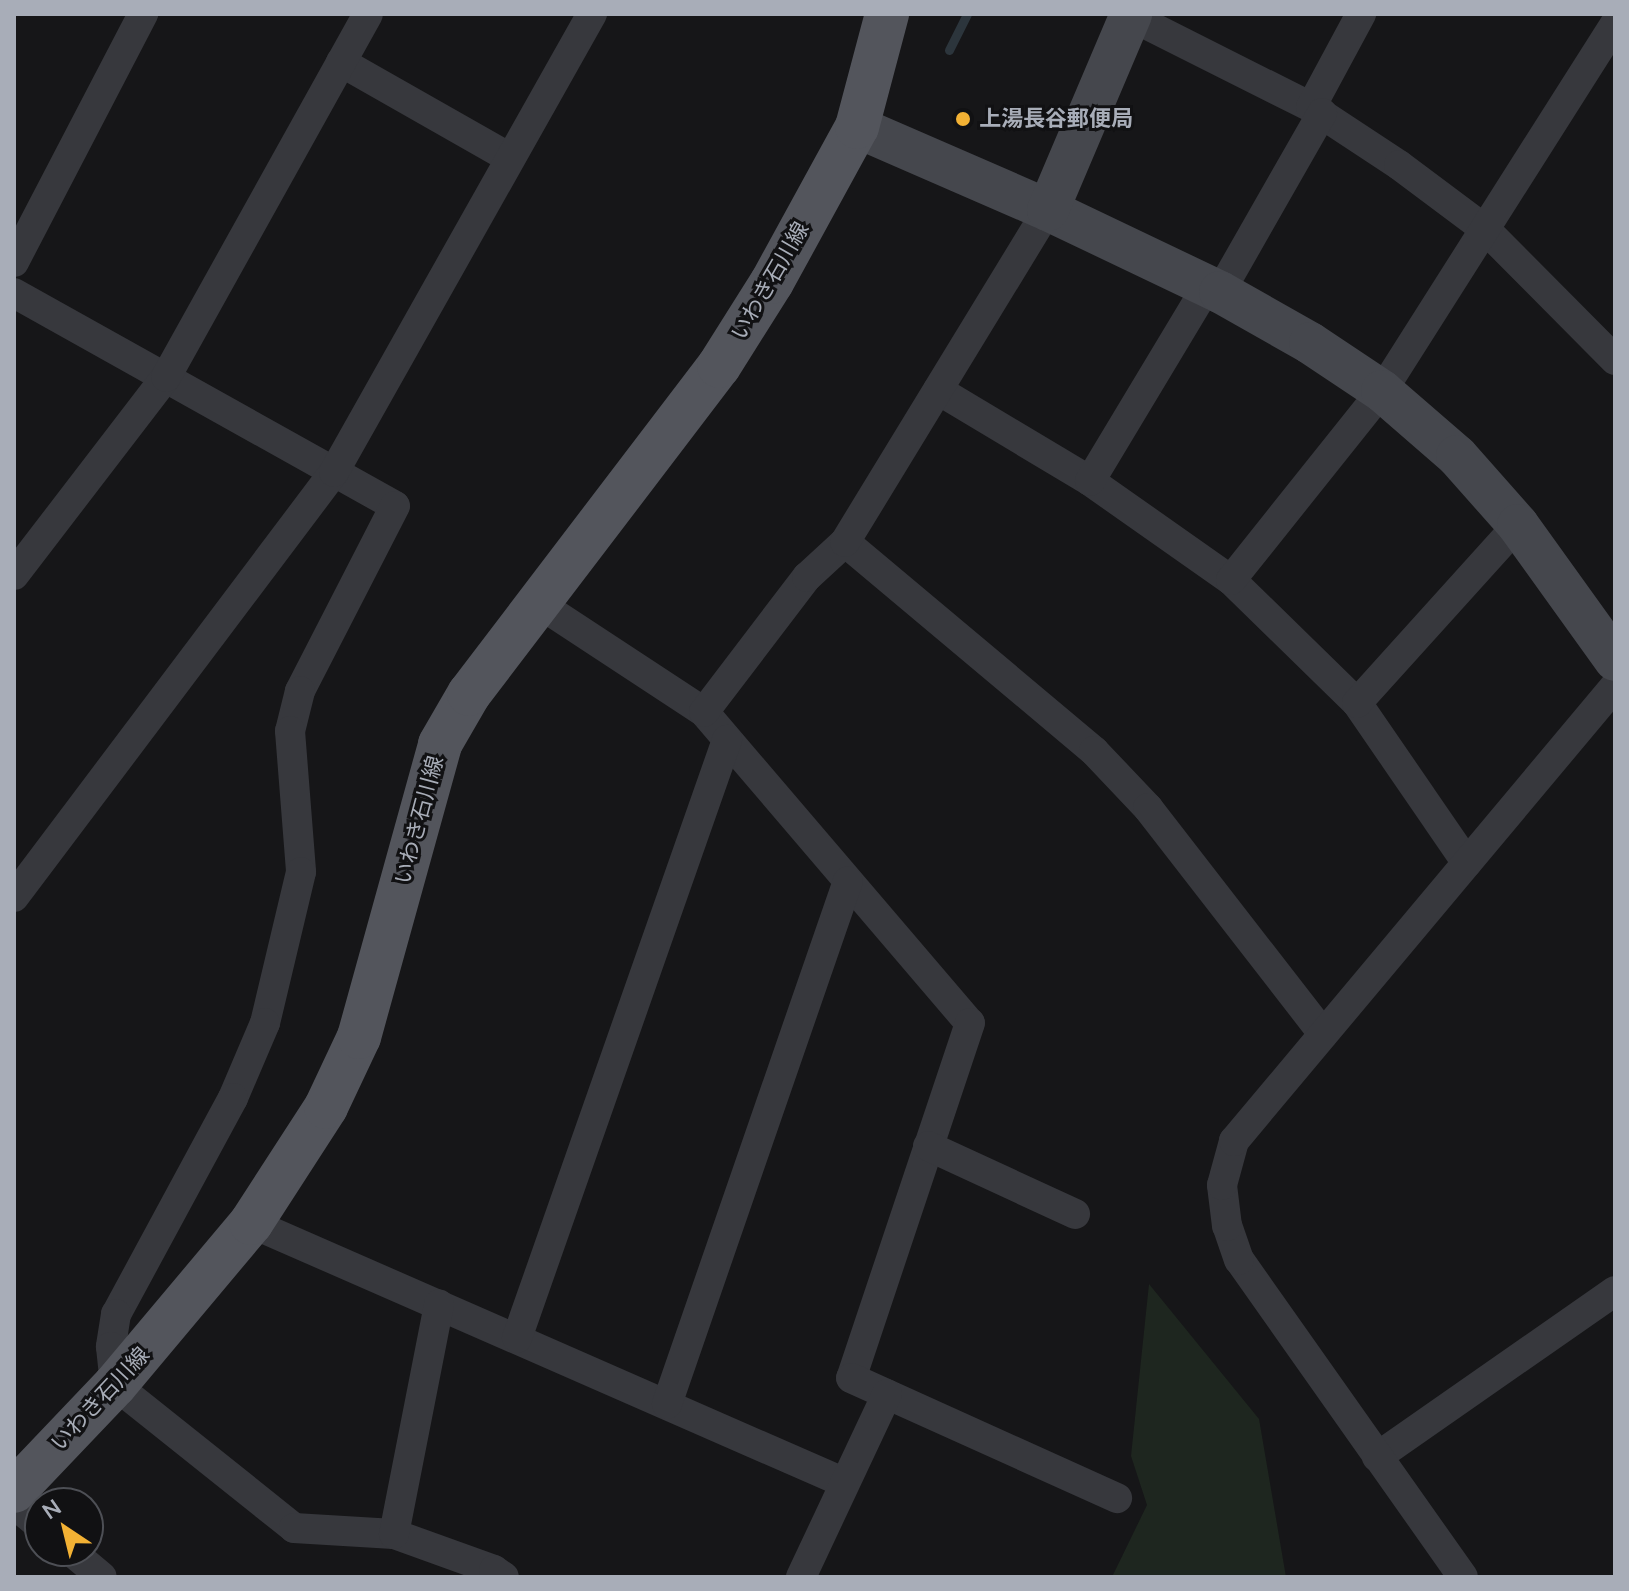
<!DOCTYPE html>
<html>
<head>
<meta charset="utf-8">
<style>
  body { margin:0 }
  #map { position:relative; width:1629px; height:1591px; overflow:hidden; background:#161618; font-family:Mulish,"Noto Sans JP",sans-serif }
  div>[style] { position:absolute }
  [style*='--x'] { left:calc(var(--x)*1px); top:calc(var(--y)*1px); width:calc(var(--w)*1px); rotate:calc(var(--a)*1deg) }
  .green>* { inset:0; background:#1e261f }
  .stream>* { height:9px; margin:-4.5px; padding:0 4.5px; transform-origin:4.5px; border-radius:4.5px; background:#2c353c }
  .street>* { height:30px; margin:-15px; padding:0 15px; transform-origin:15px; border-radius:15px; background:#37383d }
  .secondary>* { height:42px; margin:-21px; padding:0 21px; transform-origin:21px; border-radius:21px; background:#45474d }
  .primary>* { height:44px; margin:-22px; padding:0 22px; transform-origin:22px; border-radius:22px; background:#53555c }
  .dots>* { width:22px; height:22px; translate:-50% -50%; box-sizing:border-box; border:4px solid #111113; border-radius:50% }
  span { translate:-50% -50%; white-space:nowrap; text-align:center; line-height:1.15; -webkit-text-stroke:6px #111113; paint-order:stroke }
  .poi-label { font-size:22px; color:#a8adb8; font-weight:700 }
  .left { translate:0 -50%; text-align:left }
  .street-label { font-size:22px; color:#a8adb8 }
  .frame { position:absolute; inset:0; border:16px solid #a8adb8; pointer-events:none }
  .north { position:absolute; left:24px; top:1487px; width:80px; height:80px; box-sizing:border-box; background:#111113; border:2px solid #4d4f55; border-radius:50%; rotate:325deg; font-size:22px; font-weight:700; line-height:32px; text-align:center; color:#a8adb8 }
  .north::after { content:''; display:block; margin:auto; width:28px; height:36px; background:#f2b134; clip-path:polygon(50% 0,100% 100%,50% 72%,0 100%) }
</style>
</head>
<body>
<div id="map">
  <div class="green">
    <div style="clip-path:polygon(1149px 1284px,1259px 1419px,1286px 1577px,1112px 1577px,1147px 1505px,1131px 1456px)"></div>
  </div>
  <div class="stream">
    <div style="--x:949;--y:50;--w:40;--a:-63.4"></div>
  </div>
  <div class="street">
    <div style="--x:1130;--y:16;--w:203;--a:26.7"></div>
    <div style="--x:1311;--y:107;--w:105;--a:33.4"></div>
    <div style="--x:1399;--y:165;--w:109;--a:36.8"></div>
    <div style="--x:1486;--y:230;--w:183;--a:45.2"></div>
    <div style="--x:341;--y:62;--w:192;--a:29.6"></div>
    <div style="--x:1311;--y:107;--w:106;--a:-61.7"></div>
    <div style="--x:14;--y:262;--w:280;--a:-62.5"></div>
    <div style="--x:1220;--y:292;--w:206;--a:-60.3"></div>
    <div style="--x:14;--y:293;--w:436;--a:29.2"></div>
    <div style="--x:395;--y:506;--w:208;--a:117.2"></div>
    <div style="--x:300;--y:691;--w:41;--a:104"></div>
    <div style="--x:290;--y:731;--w:141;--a:85.5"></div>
    <div style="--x:301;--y:872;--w:155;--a:103.4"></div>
    <div style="--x:265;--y:1023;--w:82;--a:113.1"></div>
    <div style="--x:233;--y:1098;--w:246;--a:118.4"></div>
    <div style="--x:116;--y:1314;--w:33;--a:99"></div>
    <div style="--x:111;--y:1347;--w:38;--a:84"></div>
    <div style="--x:115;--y:1385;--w:229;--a:38.6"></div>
    <div style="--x:294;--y:1528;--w:100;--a:3.4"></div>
    <div style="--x:394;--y:1534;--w:106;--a:19.8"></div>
    <div style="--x:494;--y:1570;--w:12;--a:35"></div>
    <div style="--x:938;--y:390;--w:177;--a:30.9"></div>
    <div style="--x:1090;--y:481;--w:172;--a:35.1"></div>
    <div style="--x:1231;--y:580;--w:176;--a:44.3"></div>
    <div style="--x:1357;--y:703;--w:194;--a:55.5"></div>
    <div style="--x:1090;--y:481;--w:227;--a:-59"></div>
    <div style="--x:845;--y:542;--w:325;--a:40"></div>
    <div style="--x:1094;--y:751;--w:79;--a:46.5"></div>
    <div style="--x:1148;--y:808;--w:286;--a:52.2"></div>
    <div style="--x:14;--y:575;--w:250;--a:-52.5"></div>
    <div style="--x:166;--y:377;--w:415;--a:-60.9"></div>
    <div style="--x:1231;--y:580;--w:242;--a:-51.4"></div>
    <div style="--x:1382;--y:391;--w:435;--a:-57.6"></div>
    <div style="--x:538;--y:603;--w:199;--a:33.3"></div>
    <div style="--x:704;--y:712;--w:409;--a:49.5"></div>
    <div style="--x:970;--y:1023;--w:374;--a:108.5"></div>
    <div style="--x:851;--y:1378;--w:292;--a:24.3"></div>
    <div style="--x:1357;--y:703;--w:240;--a:-47.9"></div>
    <div style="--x:704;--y:712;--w:170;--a:-52.7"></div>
    <div style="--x:807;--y:577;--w:52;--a:-42.6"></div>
    <div style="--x:845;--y:542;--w:389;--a:-58.6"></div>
    <div style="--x:14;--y:897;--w:532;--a:-53.02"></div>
    <div style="--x:334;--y:472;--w:526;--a:-60.61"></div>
    <div style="--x:928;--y:1146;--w:162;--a:24.8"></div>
    <div style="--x:251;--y:1223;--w:648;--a:23.64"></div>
    <div style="--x:517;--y:1338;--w:634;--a:-70.65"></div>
    <div style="--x:667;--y:1404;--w:553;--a:-70.91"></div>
    <div style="--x:1377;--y:1457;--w:290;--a:-34.9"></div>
    <div style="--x:14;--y:1504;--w:34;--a:40"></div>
    <div style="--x:394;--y:1534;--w:234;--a:-78.9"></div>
    <div style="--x:71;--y:1551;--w:40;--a:40"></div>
    <div style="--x:801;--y:1577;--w:202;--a:-64.8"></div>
    <div style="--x:1463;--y:1577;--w:388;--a:-125.2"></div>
    <div style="--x:1239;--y:1260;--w:36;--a:-109"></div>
    <div style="--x:1227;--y:1226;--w:41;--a:-97"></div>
    <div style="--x:1222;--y:1185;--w:46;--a:-74.7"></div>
    <div style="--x:1234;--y:1141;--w:593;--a:-50.06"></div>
  </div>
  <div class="secondary">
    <div style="--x:857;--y:127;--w:208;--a:23.5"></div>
    <div style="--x:1048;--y:210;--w:191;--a:25.5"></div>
    <div style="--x:1220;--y:292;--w:103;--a:29.5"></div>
    <div style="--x:1310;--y:343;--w:87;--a:33.7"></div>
    <div style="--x:1382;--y:391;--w:99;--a:40.9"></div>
    <div style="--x:1457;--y:456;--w:92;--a:48.5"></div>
    <div style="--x:1518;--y:525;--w:166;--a:54.3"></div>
    <div style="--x:1048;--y:210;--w:213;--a:-67"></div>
  </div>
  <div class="primary">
    <div style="--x:14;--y:1491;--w:146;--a:-46.4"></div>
    <div style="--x:115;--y:1385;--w:212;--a:-50"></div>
    <div style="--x:251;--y:1223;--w:138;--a:-57.1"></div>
    <div style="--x:326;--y:1107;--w:77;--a:-64.8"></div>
    <div style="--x:359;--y:1037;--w:304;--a:-74.5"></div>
    <div style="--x:440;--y:744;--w:58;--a:-59.9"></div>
    <div style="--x:469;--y:694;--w:412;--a:-52.7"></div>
    <div style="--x:719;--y:366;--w:99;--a:-57.8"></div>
    <div style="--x:772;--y:282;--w:177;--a:-61.3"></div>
    <div style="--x:857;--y:127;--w:117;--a:-75.1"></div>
  </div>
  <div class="dots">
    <div style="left:963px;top:119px;background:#f2b134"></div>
  </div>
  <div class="poi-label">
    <span class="left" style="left:979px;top:119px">上湯長谷郵便局</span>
  </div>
  <div class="street-label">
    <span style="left:770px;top:281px;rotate:-60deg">いわき石川線</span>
    <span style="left:419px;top:820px;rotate:-75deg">いわき石川線</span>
    <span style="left:100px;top:1399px;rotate:-47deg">いわき石川線</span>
  </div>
  <div class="frame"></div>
  <div class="north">N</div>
</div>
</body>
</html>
